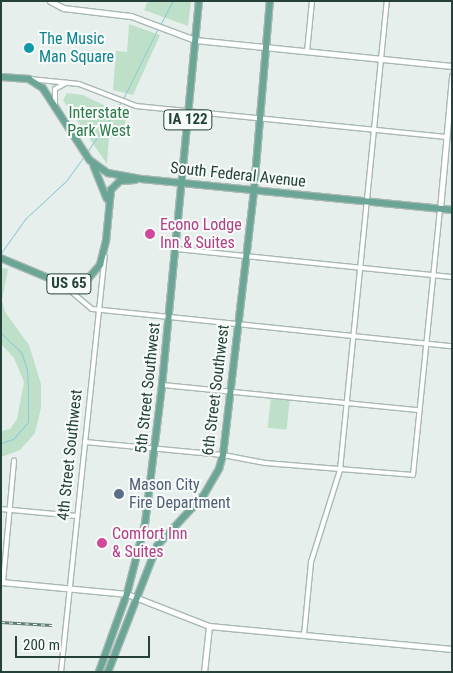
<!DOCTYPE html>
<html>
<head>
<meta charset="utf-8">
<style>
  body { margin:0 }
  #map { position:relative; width:453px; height:673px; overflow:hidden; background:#e6efeb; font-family:"Roboto Condensed",sans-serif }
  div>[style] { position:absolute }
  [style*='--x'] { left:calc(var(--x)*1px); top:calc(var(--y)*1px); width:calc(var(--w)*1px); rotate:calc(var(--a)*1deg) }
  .green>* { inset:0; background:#bfe0c8; transform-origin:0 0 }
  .stream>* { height:1px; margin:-0.5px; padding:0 0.5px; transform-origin:0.5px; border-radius:0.5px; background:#8ec9d4 }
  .roads { filter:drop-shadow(1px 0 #a8b8b2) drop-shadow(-1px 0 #a8b8b2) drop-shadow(0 1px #a8b8b2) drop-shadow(0 -1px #a8b8b2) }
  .street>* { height:4px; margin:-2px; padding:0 2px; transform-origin:2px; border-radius:2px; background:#fff }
  .secondary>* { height:5px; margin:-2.5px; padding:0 2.5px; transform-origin:2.5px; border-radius:2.5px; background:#fff }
  .primary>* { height:5.5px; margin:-2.75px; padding:0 2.75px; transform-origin:2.75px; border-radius:2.75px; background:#6aa596 }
  .rail>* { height:3px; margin-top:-1.5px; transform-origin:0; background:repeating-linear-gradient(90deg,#f7fbf9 0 4px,#5f7d75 0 8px); box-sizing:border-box; border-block:1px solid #5f7d75 }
  .dots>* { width:14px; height:14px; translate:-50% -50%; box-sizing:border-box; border:2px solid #f7fbf9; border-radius:50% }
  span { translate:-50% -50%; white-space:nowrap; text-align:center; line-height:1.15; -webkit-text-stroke:4px #f7fbf9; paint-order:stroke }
  .shield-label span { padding:1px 4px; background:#f7fbf9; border:1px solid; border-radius:4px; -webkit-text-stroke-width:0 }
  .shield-label { font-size:15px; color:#24423a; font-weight:700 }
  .culture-label { font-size:16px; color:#0d838f }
  .left { translate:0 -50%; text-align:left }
  .park-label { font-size:16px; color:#2d7a4b }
  .street-label { font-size:16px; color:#24423a }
  .hotel-label { font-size:16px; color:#b23c85 }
  .service-label { font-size:16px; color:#4e5e75 }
  .frame { position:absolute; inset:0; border:2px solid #24423a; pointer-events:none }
  .scale { position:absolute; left:15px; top:636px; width:135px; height:22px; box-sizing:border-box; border:2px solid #24423a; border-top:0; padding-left:6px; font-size:15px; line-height:18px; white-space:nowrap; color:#24423a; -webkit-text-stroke:4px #f7fbf9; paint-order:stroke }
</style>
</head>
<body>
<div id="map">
  <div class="green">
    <div style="clip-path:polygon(148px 1px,191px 1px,188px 26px,144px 10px)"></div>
    <div style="clip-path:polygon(129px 24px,160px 35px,133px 95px,113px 90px,116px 51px,127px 52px)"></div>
    <div style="clip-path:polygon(67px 93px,83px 95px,126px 116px,124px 137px,109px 138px,107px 164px,63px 100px)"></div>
    <div style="clip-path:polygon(1px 268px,8px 269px,2px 300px,5px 312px,29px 345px,41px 384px,41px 408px,35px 433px,20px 450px,1px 457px,1px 431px,10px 429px,17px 419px,24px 382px,14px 358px,1px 344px)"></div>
    <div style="left:271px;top:396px;width:19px;height:32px;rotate:6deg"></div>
  </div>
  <div class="stream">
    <div style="--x:160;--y:25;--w:27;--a:-62"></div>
    <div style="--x:123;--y:99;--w:79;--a:-63.8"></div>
    <div style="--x:87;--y:152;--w:60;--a:-55.8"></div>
    <div style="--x:1;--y:253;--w:42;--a:-54.8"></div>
    <div style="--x:25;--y:219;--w:56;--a:-42.8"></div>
    <div style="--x:66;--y:181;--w:31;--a:-54"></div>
    <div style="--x:1;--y:333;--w:28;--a:44"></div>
    <div style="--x:21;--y:352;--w:18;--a:71"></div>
    <div style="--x:27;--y:369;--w:17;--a:87"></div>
    <div style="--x:28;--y:386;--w:36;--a:90"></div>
    <div style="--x:28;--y:422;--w:23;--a:131"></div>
    <div style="--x:13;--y:439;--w:13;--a:162"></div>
  </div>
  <div class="roads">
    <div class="street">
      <div style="--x:307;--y:52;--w:51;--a:-84.4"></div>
      <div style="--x:30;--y:79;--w:49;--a:5.8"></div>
      <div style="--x:79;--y:84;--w:61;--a:21.1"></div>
      <div style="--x:136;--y:106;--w:312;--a:5.7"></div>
      <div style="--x:55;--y:104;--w:15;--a:-90"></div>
      <div style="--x:55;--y:89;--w:13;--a:-29"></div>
      <div style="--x:176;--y:249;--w:277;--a:5.8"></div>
      <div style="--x:61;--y:283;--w:40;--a:40"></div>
      <div style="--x:92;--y:309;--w:362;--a:5.9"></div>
      <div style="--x:162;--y:385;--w:258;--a:5.6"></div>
      <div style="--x:85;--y:442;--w:139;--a:5.4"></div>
      <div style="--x:223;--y:455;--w:43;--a:10.8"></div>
      <div style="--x:265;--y:463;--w:148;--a:4.6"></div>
      <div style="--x:413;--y:475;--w:267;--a:-84.2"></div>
      <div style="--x:1;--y:509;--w:76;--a:5.3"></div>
      <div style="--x:3;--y:582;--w:122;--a:-84.8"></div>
      <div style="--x:304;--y:635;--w:73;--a:-84.5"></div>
      <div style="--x:311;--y:562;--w:96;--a:-72.5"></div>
      <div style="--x:340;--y:470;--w:471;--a:-84.3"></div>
      <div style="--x:61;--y:672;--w:418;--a:-84"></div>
    </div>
    <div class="secondary">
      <div style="--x:50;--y:1;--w:15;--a:28"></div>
      <div style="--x:63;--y:8;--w:68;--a:6.7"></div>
      <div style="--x:131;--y:16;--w:68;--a:20.6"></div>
      <div style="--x:195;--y:40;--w:258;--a:5.8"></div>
      <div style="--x:440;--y:209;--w:134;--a:-84.8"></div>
      <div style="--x:1;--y:582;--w:127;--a:5.4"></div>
      <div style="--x:127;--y:594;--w:88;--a:21.3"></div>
      <div style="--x:209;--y:626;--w:244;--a:5.4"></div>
      <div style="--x:204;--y:672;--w:46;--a:-83.8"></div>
    </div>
    <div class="primary">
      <div style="--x:1;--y:77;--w:28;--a:4"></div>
      <div style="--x:29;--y:79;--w:17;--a:33"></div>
      <div style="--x:43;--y:88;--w:86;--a:56.9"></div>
      <div style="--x:90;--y:160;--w:22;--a:36"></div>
      <div style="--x:108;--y:173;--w:35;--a:10"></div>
      <div style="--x:142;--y:179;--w:312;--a:5.7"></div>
      <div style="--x:94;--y:166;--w:35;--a:68"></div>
      <div style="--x:1;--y:258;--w:65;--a:22.6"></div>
      <div style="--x:61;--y:283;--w:26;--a:-7"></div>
      <div style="--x:87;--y:280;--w:20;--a:-49"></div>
      <div style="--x:100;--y:265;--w:25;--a:-76"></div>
      <div style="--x:106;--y:241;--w:51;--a:-84.4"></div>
      <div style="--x:111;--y:190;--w:13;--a:-45"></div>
      <div style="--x:120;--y:181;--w:15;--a:-4"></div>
      <div style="--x:99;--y:672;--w:83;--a:-70.3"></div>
      <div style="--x:127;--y:594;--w:72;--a:-75.6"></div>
      <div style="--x:145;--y:524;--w:140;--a:-83"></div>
      <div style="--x:162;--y:385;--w:386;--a:-84.5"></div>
      <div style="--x:108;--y:672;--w:135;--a:-68.7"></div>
      <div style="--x:157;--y:546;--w:69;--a:-47.3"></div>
      <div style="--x:204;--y:495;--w:30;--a:-60"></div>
      <div style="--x:219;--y:469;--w:15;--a:-74"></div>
      <div style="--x:223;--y:455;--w:267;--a:-83.3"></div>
      <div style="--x:254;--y:190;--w:190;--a:-85.2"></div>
    </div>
  </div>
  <div class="rail">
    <div style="--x:1;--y:622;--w:51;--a:3.4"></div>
  </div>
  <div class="dots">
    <div style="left:29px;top:48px;background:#0f9aa8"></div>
    <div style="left:150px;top:234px;background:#d1479c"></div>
    <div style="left:119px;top:494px;background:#5c6f8a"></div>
    <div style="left:102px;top:543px;background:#d1479c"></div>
  </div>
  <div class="shield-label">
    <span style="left:188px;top:120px">IA 122</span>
    <span style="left:69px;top:284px">US 65</span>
  </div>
  <div class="culture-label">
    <span class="left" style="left:39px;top:48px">The Music<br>Man Square</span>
  </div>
  <div class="park-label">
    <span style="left:99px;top:122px">Interstate<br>Park West</span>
  </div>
  <div class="street-label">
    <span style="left:238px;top:175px;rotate:6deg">South Federal Avenue</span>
    <span style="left:148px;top:388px;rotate:-84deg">5th Street Southwest</span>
    <span style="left:216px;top:390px;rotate:-83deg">6th Street Southwest</span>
    <span style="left:70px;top:455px;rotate:-84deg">4th Street Southwest</span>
  </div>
  <div class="hotel-label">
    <span class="left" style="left:160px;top:234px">Econo Lodge<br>Inn &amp; Suites</span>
    <span class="left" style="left:112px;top:543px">Comfort Inn<br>&amp; Suites</span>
  </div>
  <div class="service-label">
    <span class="left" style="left:129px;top:494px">Mason City<br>Fire Department</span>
  </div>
  <div class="frame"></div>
  <div class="scale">200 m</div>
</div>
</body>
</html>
